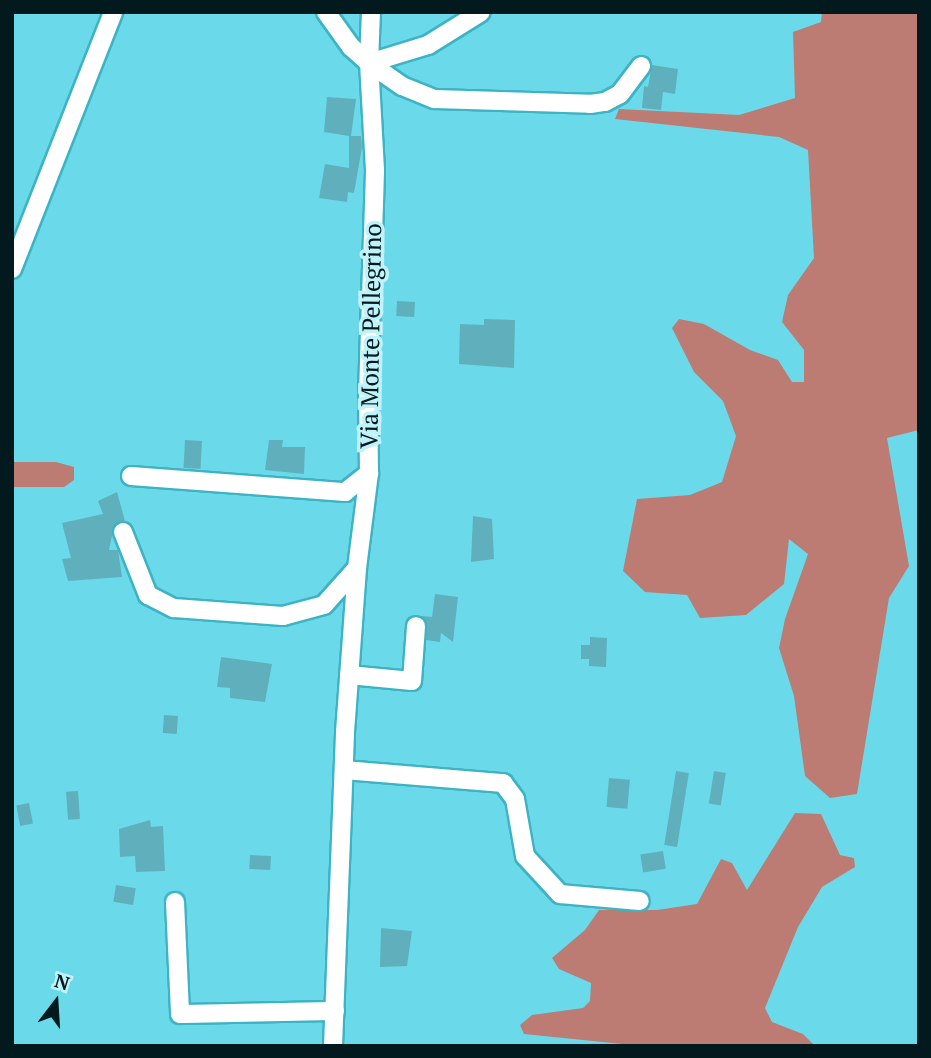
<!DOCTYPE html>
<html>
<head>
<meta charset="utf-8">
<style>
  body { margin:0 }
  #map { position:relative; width:931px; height:1058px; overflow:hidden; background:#6adaeb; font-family:"PT Serif",serif }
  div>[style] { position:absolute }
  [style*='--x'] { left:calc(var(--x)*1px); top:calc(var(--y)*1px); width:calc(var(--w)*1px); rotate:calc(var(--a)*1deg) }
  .forest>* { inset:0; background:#bc7c73 }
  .building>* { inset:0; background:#5fb0bc; transform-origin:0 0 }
  .roads { filter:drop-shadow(2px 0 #3db3c3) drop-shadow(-2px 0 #3db3c3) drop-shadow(0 2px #3db3c3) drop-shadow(0 -2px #3db3c3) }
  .minor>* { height:18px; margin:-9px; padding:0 9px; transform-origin:9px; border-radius:9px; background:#fff }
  span { translate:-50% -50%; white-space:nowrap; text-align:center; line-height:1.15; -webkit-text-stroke:7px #c0f2fa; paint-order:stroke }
  .street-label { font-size:24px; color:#02191d }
  .frame { position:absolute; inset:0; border:14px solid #02191d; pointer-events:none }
  .north { position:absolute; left:21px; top:967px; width:70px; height:70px; -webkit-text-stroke:5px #c0f2fa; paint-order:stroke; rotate:17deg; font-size:19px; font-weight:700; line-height:28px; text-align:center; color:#02191d }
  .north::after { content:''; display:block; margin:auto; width:24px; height:32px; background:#02191d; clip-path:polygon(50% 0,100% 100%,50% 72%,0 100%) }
</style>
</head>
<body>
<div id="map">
  <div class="forest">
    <div style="clip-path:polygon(822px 12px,919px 12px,919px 430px,887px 438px,909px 566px,889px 598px,857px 794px,830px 798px,805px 776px,794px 696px,779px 648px,785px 619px,808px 554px,789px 539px,784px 584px,746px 615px,700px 618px,687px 595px,645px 592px,623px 571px,637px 499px,690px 495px,722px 482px,736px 436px,723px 401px,694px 372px,672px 328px,679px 319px,704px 324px,750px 350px,778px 360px,792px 382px,804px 382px,804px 350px,782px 322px,788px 295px,814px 258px,808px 150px,779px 137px,615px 119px,619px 109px,739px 115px,795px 98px,793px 32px,821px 22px)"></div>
    <div style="clip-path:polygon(12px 462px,56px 462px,74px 467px,74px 480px,64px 487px,12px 487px)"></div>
    <div style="clip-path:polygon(795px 813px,821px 814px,840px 855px,854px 858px,855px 867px,822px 887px,798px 927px,765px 1008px,772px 1022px,803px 1034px,815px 1046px,642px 1046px,524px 1034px,520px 1025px,532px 1015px,583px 1008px,590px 1001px,591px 983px,559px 969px,552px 958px,585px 930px,599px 910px,657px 910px,697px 904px,721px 859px,732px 863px,747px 890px)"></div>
  </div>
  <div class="building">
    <div style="clip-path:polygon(652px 65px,678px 69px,675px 94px,663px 92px,661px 110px,642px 108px,644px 86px,648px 87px)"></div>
    <div style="clip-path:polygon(327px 97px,356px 99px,351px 136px,361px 136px,362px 147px,354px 193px,348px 192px,347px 202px,319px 198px,325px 164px,349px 168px,349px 136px,324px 132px)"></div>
    <div style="left:397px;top:301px;width:18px;height:15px;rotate:3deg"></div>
    <div style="clip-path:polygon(484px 319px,515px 320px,514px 368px,459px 364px,460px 324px,484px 325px)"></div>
    <div style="left:185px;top:440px;width:17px;height:28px;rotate:3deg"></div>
    <div style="clip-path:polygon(269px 440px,283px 440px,282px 447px,305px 447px,304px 474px,265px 470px)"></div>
    <div style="clip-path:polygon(117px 492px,125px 521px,114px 526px,109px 550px,118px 550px,122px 577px,68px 581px,62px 559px,71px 558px,62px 523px,103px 514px,98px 501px)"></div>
    <div style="clip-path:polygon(473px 516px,492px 519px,494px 559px,471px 562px)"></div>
    <div style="clip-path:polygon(435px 594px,458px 597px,453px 642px,441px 633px,440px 642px,426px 640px,427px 626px,422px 616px,432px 617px)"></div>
    <div style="clip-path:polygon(590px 637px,607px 638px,606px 667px,589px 666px,589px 659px,581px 659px,581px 645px,590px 645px)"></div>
    <div style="clip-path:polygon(221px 657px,272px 664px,265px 702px,230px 698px,230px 688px,217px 687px)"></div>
    <div style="left:164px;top:715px;width:14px;height:18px;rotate:4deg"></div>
    <div style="left:676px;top:771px;width:13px;height:75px;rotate:9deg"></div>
    <div style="left:714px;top:771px;width:12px;height:33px;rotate:9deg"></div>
    <div style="left:609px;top:778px;width:21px;height:29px;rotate:5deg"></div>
    <div style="left:78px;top:791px;width:28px;height:12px;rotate:86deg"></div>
    <div style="left:29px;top:803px;width:21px;height:13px;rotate:79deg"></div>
    <div style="clip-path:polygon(150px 820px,151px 827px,163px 826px,165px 871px,136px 872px,135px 856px,120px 857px,119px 829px)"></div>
    <div style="left:663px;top:851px;width:18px;height:23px;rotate:81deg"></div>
    <div style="left:250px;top:855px;width:21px;height:14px;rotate:3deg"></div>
    <div style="left:116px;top:885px;width:20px;height:17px;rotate:9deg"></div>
    <div style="clip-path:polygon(381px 928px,412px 931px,407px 966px,380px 967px)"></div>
  </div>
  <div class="roads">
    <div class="minor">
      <div style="--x:369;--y:63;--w:40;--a:34.9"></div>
      <div style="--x:402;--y:86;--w:35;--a:22"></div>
      <div style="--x:435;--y:99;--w:155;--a:1.8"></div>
      <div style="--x:590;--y:104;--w:15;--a:-8"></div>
      <div style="--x:605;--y:102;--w:17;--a:-28"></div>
      <div style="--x:620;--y:94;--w:35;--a:-53"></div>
      <div style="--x:369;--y:63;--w:62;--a:-17"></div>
      <div style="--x:428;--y:45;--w:62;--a:-31.9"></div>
      <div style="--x:369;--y:63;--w:51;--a:-87.8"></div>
      <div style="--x:12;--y:269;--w:276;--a:-68.5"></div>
      <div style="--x:131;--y:476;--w:215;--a:4.3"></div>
      <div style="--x:345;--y:492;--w:31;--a:-38"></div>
      <div style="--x:369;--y:473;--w:79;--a:-90.7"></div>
      <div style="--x:368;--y:394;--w:224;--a:-88.2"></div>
      <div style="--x:375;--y:170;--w:107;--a:-93.2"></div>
      <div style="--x:369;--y:63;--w:24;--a:-138"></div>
      <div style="--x:351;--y:47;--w:43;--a:-125.5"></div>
      <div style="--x:123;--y:532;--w:68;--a:68.4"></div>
      <div style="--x:148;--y:595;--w:29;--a:27"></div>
      <div style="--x:174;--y:608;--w:109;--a:4.2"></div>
      <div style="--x:283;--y:616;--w:42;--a:-15"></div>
      <div style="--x:324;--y:605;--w:50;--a:-48.3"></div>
      <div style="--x:349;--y:675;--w:63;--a:5.4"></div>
      <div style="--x:412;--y:681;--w:55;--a:-85.8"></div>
      <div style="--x:344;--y:770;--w:160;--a:4.7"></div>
      <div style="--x:503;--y:783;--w:20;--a:53"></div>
      <div style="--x:515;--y:799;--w:58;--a:80"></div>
      <div style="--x:525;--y:856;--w:52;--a:47.4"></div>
      <div style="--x:560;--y:894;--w:80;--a:5"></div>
      <div style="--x:175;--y:902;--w:112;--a:87.4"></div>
      <div style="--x:180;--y:1014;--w:155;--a:-1.1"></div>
      <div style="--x:333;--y:1046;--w:314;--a:-87.8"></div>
      <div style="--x:345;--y:732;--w:164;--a:-85.8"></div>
      <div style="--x:357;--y:568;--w:96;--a:-82.8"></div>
    </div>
  </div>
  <div class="street-label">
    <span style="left:371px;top:336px;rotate:-89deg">Via Monte Pellegrino</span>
  </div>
  <div class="frame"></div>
  <div class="north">N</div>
</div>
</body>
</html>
